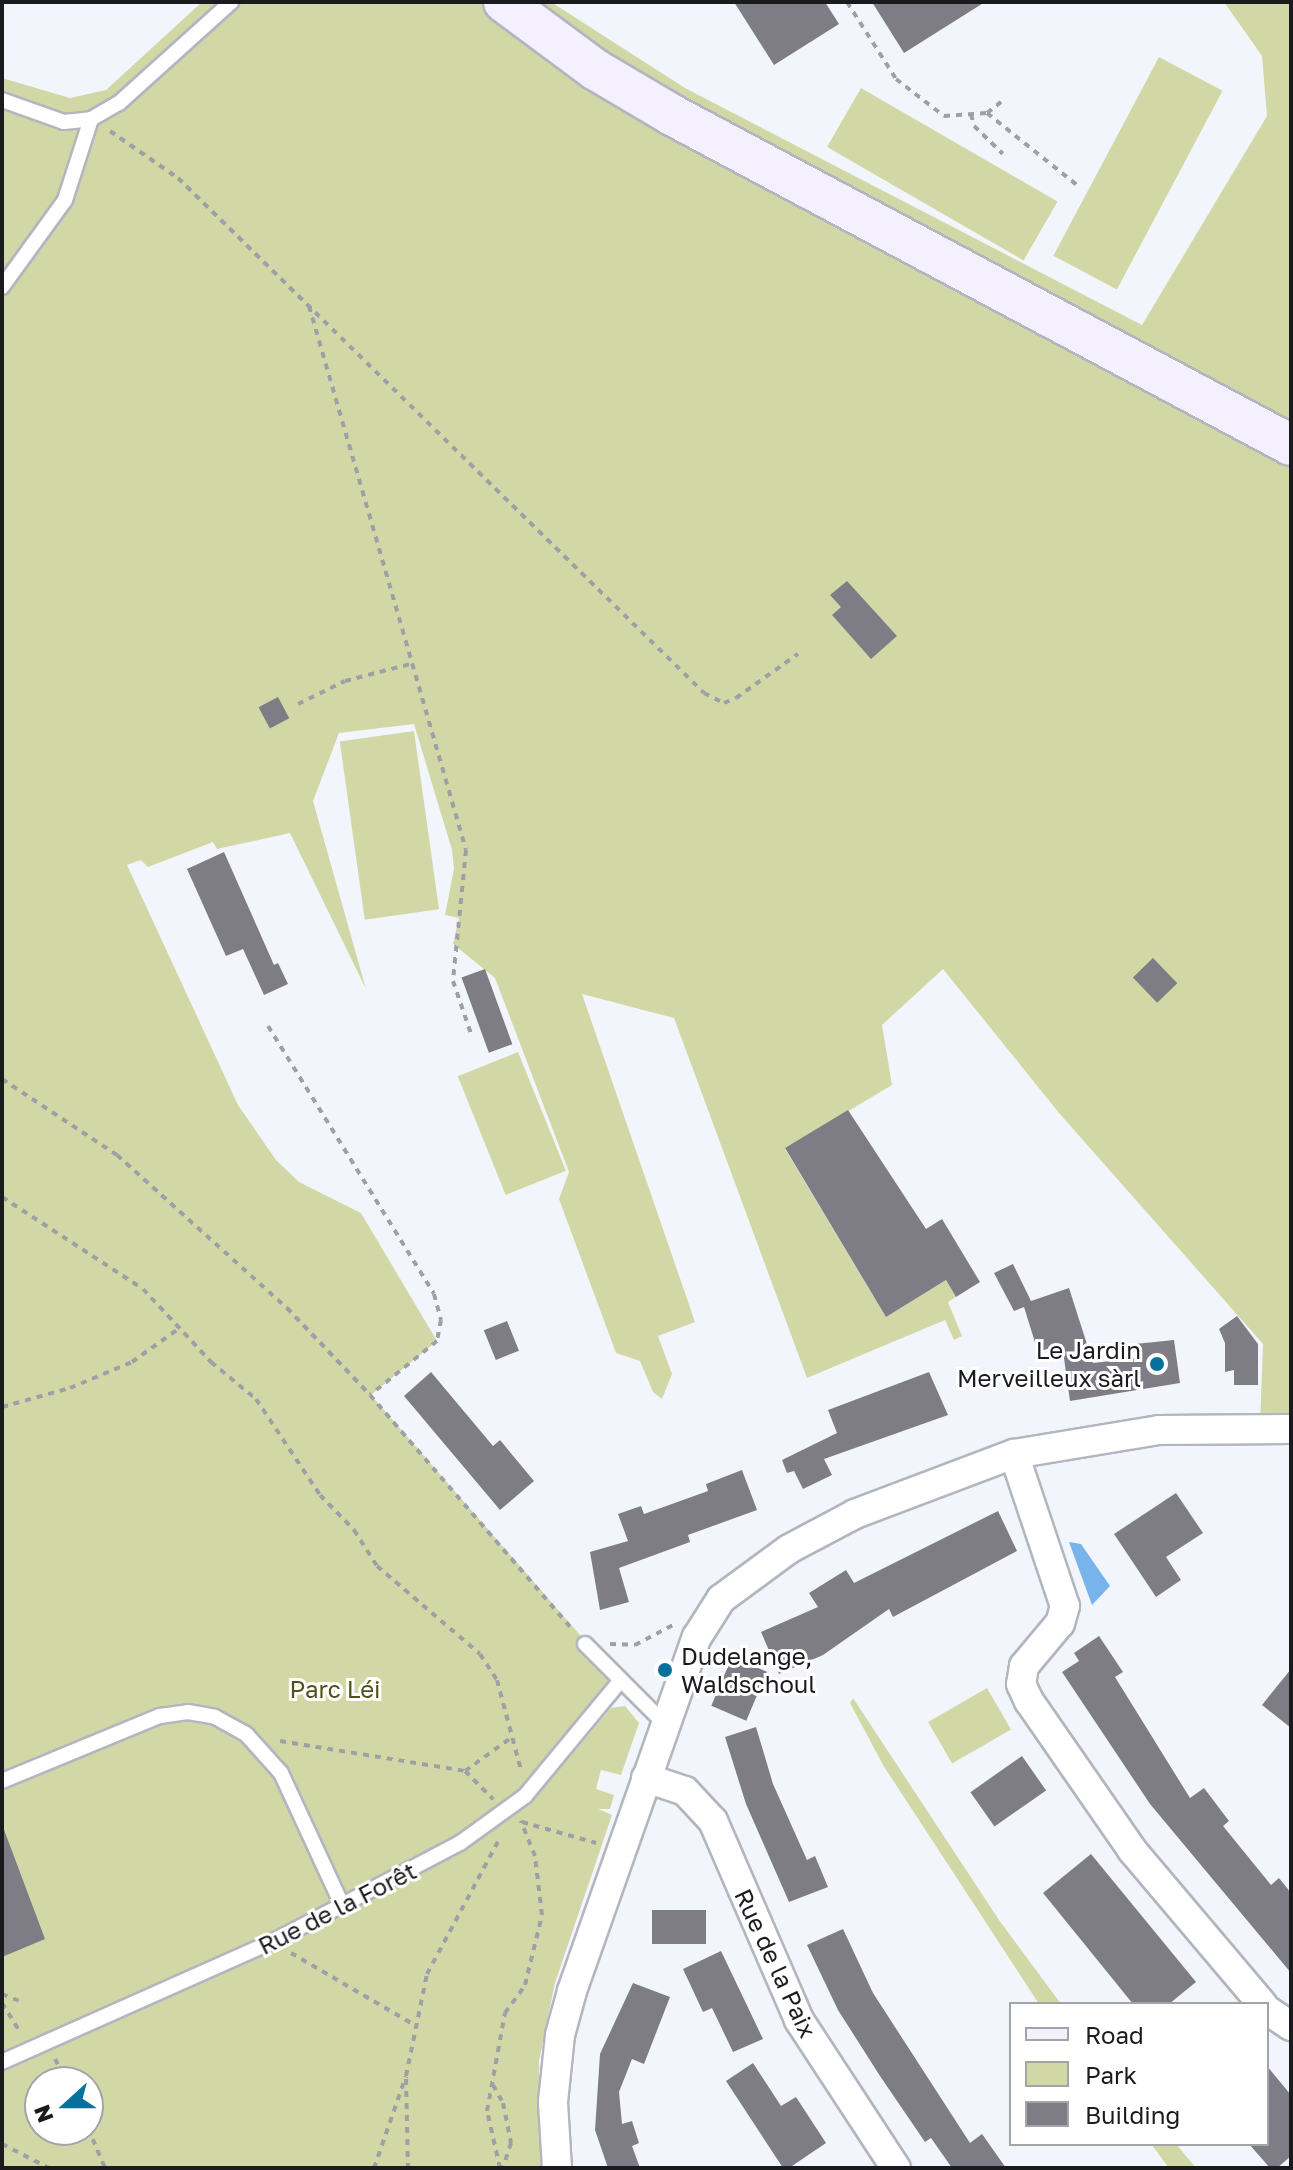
<!DOCTYPE html>
<html>
<head>
<meta charset="utf-8">
<style>
  body { margin:0 }
  #map { position:relative; width:1293px; height:2170px; overflow:hidden; background:#f3f5fd; font-family:"Golos Text",sans-serif }
  div>[style] { position:absolute }
  [style*='--x'] { left:calc(var(--x)*1px); top:calc(var(--y)*1px); width:calc(var(--w)*1px); rotate:calc(var(--a)*1deg) }
  .green>* { inset:0; background:#d2d8a5; transform-origin:0 0 }
  .water>* { inset:0; background:#76b4eb }
  .building>* { inset:0; background:#7e7d86; transform-origin:0 0 }
  .path>* { height:4px; margin-top:-2px; transform-origin:0; background:repeating-linear-gradient(90deg,#9ea0a6 0 6px,transparent 0 12px) }
  .roads { filter:drop-shadow(2px 0 #b3b5bf) drop-shadow(-2px 0 #b3b5bf) drop-shadow(0 2px #b3b5bf) drop-shadow(0 -2px #b3b5bf) }
  .service>* { height:14px; margin:-7px; padding:0 7px; transform-origin:7px; border-radius:7px; background:#fff }
  .minor>* { height:28px; margin:-14px; padding:0 14px; transform-origin:14px; border-radius:14px; background:#fff }
  .secondary>* { height:40px; margin:-20px; padding:0 20px; transform-origin:20px; border-radius:20px; background:#f5f0fe }
  .dots>* { width:22px; height:22px; translate:-50% -50%; box-sizing:border-box; border:4px solid #fff; border-radius:50% }
  span { translate:-50% -50%; white-space:nowrap; text-align:center; line-height:1.15; -webkit-text-stroke:6px #fff; paint-order:stroke }
  .poi-label { font-size:24px; color:#1a1b1e }
  .right { translate:-100% -50%; text-align:right }
  .left { translate:0 -50%; text-align:left }
  .park-label { font-size:24px; color:#4e5319 }
  .street-label { font-size:24px; color:#1a1b1e }
  .frame { position:absolute; inset:0; border:4px solid #1a1b1e; pointer-events:none }
  .legend { position:absolute; left:1009px; top:2002px; width:260px; height:144px; box-sizing:border-box; background:#fff; border:2px solid #a3a4a5; margin:0; padding:10px 14px; list-style:none; font-size:24px; color:#1a1b1e }
  .legend li { display:flex; align-items:center; gap:16px; height:40px }
  .legend b { width:40px; border:2px solid #a3a4a5 }
  .north { position:absolute; left:24px; top:2066px; width:80px; height:80px; box-sizing:border-box; background:#fff; border:2px solid #a3a4a5; border-radius:50%; rotate:249deg; font-size:22px; font-weight:700; line-height:32px; text-align:center; color:#1a1b1e }
  .north::after { content:''; display:block; margin:auto; width:28px; height:36px; background:#06719d; clip-path:polygon(50% 0,100% 100%,50% 72%,0 100%) }
</style>
</head>
<body>
<div id="map">
  <div class="green">
    <div style="clip-path:polygon(evenodd,202px 2px,551px 2px,685px 88px,1142px 325px,1267px 116px,1262px 56px,1224px 2px,1291px 2px,1291px 1429px,1260px 1426px,1263px 1344px,1059px 1113px,943px 969px,882px 1025px,892px 1085px,785px 1149px,886px 1317px,946px 1280px,956px 1297px,948px 1302px,962px 1336px,954px 1340px,945px 1320px,807px 1378px,674px 1018px,582px 994px,695px 1322px,658px 1336px,672px 1374px,662px 1399px,653px 1392px,640px 1361px,616px 1353px,559px 1199px,569px 1172px,495px 978px,453px 944px,459px 918px,445px 915px,454px 869px,452px 850px,414px 724px,339px 733px,313px 801px,366px 989px,290px 833px,217px 849px,213px 842px,148px 867px,141px 860px,127px 865px,238px 1105px,276px 1160px,299px 1182px,361px 1213px,437px 1341px,371px 1395px,620px 1681px,525px 1796px,535px 1798px,611px 1708px,625px 1706px,639px 1723px,621px 1775px,601px 1770px,596px 1789px,614px 1795px,610px 1809px,598px 1809px,612px 1815px,555px 1983px,539px 2061px,541px 2168px,2px 2168px,2px 78px,70px 98px,106px 90px,202px 2px,40px 2082px,88px 2082px,88px 2130px,40px 2130px,40px 2082px)"></div>
    <div style="left:1159px;top:57px;width:72px;height:225px;rotate:28deg"></div>
    <div style="left:861px;top:88px;width:227px;height:68px;rotate:30deg"></div>
    <div style="left:414px;top:731px;width:180px;height:75px;rotate:82deg"></div>
    <div style="left:518px;top:1052px;width:128px;height:65px;rotate:68deg"></div>
    <div style="left:987px;top:1688px;width:48px;height:68px;rotate:60deg"></div>
    <div style="clip-path:polygon(853px 1698px,999px 1920px,1061px 2004px,1039px 2004px,883px 1765px,850px 1703px)"></div>
    <div style="clip-path:polygon(1151px 2144px,1176px 2144px,1196px 2168px,1169px 2168px)"></div>
  </div>
  <div class="water">
    <div style="clip-path:polygon(1069px 1542px,1081px 1544px,1110px 1586px,1092px 1605px)"></div>
  </div>
  <div class="building">
    <div style="clip-path:polygon(734px 2px,825px 2px,839px 24px,774px 65px)"></div>
    <div style="clip-path:polygon(872px 2px,985px 2px,904px 53px)"></div>
    <div style="clip-path:polygon(847px 581px,897px 636px,871px 659px,832px 615px,841px 607px,830px 595px)"></div>
    <div style="left:278px;top:697px;width:24px;height:22px;rotate:62deg"></div>
    <div style="clip-path:polygon(224px 852px,274px 965px,278px 963px,288px 984px,264px 995px,243px 949px,226px 956px,187px 869px)"></div>
    <div style="left:1153px;top:958px;width:35px;height:28px;rotate:46deg"></div>
    <div style="left:485px;top:969px;width:80px;height:25px;rotate:70deg"></div>
    <div style="clip-path:polygon(848px 1110px,926px 1229px,942px 1219px,980px 1282px,956px 1297px,946px 1280px,886px 1317px,785px 1148px)"></div>
    <div style="clip-path:polygon(1013px 1264px,1031px 1301px,1069px 1288px,1093px 1363px,1136px 1358px,1135px 1344px,1174px 1340px,1180px 1383px,1070px 1401px,1062px 1344px,1038px 1352px,1024px 1307px,1014px 1311px,994px 1273px)"></div>
    <div style="clip-path:polygon(1237px 1316px,1258px 1344px,1258px 1385px,1234px 1385px,1234px 1370px,1225px 1372px,1225px 1343px,1219px 1329px)"></div>
    <div style="left:507px;top:1321px;width:32px;height:25px;rotate:68deg"></div>
    <div style="clip-path:polygon(431px 1372px,493px 1446px,500px 1440px,534px 1481px,500px 1510px,404px 1396px)"></div>
    <div style="clip-path:polygon(929px 1372px,948px 1415px,824px 1459px,832px 1475px,803px 1489px,794px 1471px,787px 1473px,782px 1460px,837px 1433px,828px 1410px)"></div>
    <div style="clip-path:polygon(742px 1470px,757px 1510px,688px 1535px,690px 1542px,619px 1568px,629px 1602px,600px 1610px,590px 1552px,628px 1541px,618px 1514px,641px 1506px,644px 1514px,708px 1491px,706px 1484px)"></div>
    <div style="clip-path:polygon(1176px 1493px,1203px 1533px,1166px 1557px,1181px 1580px,1156px 1597px,1114px 1534px)"></div>
    <div style="clip-path:polygon(998px 1511px,1017px 1551px,893px 1617px,889px 1609px,823px 1655px,779px 1674px,761px 1632px,818px 1607px,809px 1593px,846px 1570px,854px 1583px)"></div>
    <div style="clip-path:polygon(1099px 1636px,1123px 1672px,1115px 1677px,1190px 1798px,1204px 1788px,1229px 1821px,1223px 1826px,1271px 1885px,1279px 1878px,1291px 1893px,1291px 1973px,1150px 1804px,1062px 1672px,1079px 1661px,1074px 1653px)"></div>
    <div style="left:732px;top:1657px;width:38px;height:53px;rotate:23deg"></div>
    <div style="clip-path:polygon(1291px 1669px,1291px 1728px,1262px 1705px)"></div>
    <div style="clip-path:polygon(756px 1727px,773px 1784px,807px 1860px,815px 1856px,828px 1887px,789px 1902px,746px 1804px,725px 1737px)"></div>
    <div style="left:1022px;top:1756px;width:42px;height:63px;rotate:55deg"></div>
    <div style="clip-path:polygon(3px 1827px,45px 1939px,2px 1957px,2px 1827px)"></div>
    <div style="clip-path:polygon(1091px 1854px,1196px 1982px,1169px 2004px,1133px 2004px,1043px 1893px)"></div>
    <div style="left:652px;top:1910px;width:54px;height:34px"></div>
    <div style="clip-path:polygon(843px 1929px,873px 1993px,970px 2143px,982px 2134px,1006px 2168px,952px 2168px,931px 2138px,925px 2142px,880px 2076px,838px 2010px,807px 1945px)"></div>
    <div style="clip-path:polygon(721px 1951px,763px 2039px,733px 2052px,712px 2008px,703px 2012px,683px 1969px)"></div>
    <div style="clip-path:polygon(633px 1983px,670px 1997px,644px 2064px,632px 2059px,619px 2092px,622px 2124px,632px 2121px,639px 2143px,632px 2146px,640px 2168px,608px 2168px,595px 2130px,600px 2054px)"></div>
    <div style="clip-path:polygon(753px 2063px,781px 2106px,796px 2097px,826px 2143px,789px 2168px,783px 2168px,726px 2081px)"></div>
    <div style="clip-path:polygon(1267px 2066px,1291px 2095px,1291px 2156px,1277px 2168px,1270px 2168px,1249px 2144px,1267px 2144px)"></div>
  </div>
  <div class="path">
    <div style="--x:847;--y:2;--w:91;--a:57.5"></div>
    <div style="--x:896;--y:79;--w:61;--a:37.6"></div>
    <div style="--x:944;--y:116;--w:43;--a:-4"></div>
    <div style="--x:987;--y:113;--w:18;--a:-38"></div>
    <div style="--x:987;--y:113;--w:117;--a:38.7"></div>
    <div style="--x:971;--y:114;--w:12;--a:76"></div>
    <div style="--x:974;--y:126;--w:40;--a:44"></div>
    <div style="--x:110;--y:131;--w:83;--a:34.7"></div>
    <div style="--x:178;--y:178;--w:736;--a:44.39"></div>
    <div style="--x:704;--y:693;--w:22;--a:27"></div>
    <div style="--x:724;--y:703;--w:13;--a:-23"></div>
    <div style="--x:736;--y:698;--w:76;--a:-35.4"></div>
    <div style="--x:309;--y:306;--w:566;--a:73.9"></div>
    <div style="--x:466;--y:850;--w:132;--a:95.7"></div>
    <div style="--x:453;--y:981;--w:56;--a:71.2"></div>
    <div style="--x:298;--y:704;--w:52;--a:-26.1"></div>
    <div style="--x:345;--y:681;--w:71;--a:-14.6"></div>
    <div style="--x:268;--y:1026;--w:315;--a:58.2"></div>
    <div style="--x:434;--y:1294;--w:27;--a:75"></div>
    <div style="--x:441;--y:1320;--w:21;--a:101"></div>
    <div style="--x:437;--y:1341;--w:86;--a:141.1"></div>
    <div style="--x:2;--y:1079;--w:138;--a:33.5"></div>
    <div style="--x:117;--y:1155;--w:229;--a:42"></div>
    <div style="--x:287;--y:1308;--w:120;--a:46.3"></div>
    <div style="--x:370;--y:1395;--w:311;--a:49.2"></div>
    <div style="--x:2;--y:1197;--w:168;--a:33.1"></div>
    <div style="--x:143;--y:1289;--w:100;--a:47"></div>
    <div style="--x:211;--y:1362;--w:58;--a:39.4"></div>
    <div style="--x:256;--y:1399;--w:115;--a:56.3"></div>
    <div style="--x:320;--y:1495;--w:49;--a:45.8"></div>
    <div style="--x:354;--y:1530;--w:43;--a:57.4"></div>
    <div style="--x:377;--y:1566;--w:135;--a:40.5"></div>
    <div style="--x:480;--y:1654;--w:31;--a:57"></div>
    <div style="--x:497;--y:1680;--w:93;--a:75.1"></div>
    <div style="--x:2;--y:1407;--w:71;--a:-15.6"></div>
    <div style="--x:70;--y:1388;--w:67;--a:-22.8"></div>
    <div style="--x:132;--y:1362;--w:60;--a:-35.5"></div>
    <div style="--x:610;--y:1644;--w:25;--a:2"></div>
    <div style="--x:635;--y:1645;--w:43;--a:-27.8"></div>
    <div style="--x:280;--y:1741;--w:187;--a:9.2"></div>
    <div style="--x:465;--y:1771;--w:58;--a:-35.9"></div>
    <div style="--x:465;--y:1771;--w:40;--a:45"></div>
    <div style="--x:522;--y:1822;--w:77;--a:15.8"></div>
    <div style="--x:291;--y:1953;--w:141;--a:30.2"></div>
    <div style="--x:2;--y:1994;--w:22;--a:22"></div>
    <div style="--x:2;--y:2003;--w:36;--a:58"></div>
    <div style="--x:55;--y:2059;--w:26;--a:62"></div>
    <div style="--x:406;--y:2079;--w:89;--a:88.7"></div>
    <div style="--x:493;--y:2085;--w:21;--a:61"></div>
    <div style="--x:503;--y:2103;--w:41;--a:78.7"></div>
    <div style="--x:511;--y:2143;--w:26;--a:108"></div>
    <div style="--x:88;--y:2128;--w:43;--a:67"></div>
    <div style="--x:2;--y:2144;--w:53;--a:27.1"></div>
    <div style="--x:374;--y:2168;--w:97;--a:-70.8"></div>
    <div style="--x:406;--y:2076;--w:104;--a:-78.4"></div>
    <div style="--x:427;--y:1974;--w:152;--a:-61.8"></div>
    <div style="--x:500;--y:2168;--w:58;--a:-102.8"></div>
    <div style="--x:487;--y:2111;--w:100;--a:-79.6"></div>
    <div style="--x:505;--y:2013;--w:34;--a:-54"></div>
    <div style="--x:525;--y:1985;--w:72;--a:-76.3"></div>
    <div style="--x:542;--y:1915;--w:59;--a:-96.8"></div>
    <div style="--x:535;--y:1856;--w:38;--a:-112"></div>
  </div>
  <div class="roads">
    <div class="service">
      <div style="--x:2;--y:100;--w:66;--a:19.5"></div>
      <div style="--x:64;--y:122;--w:27;--a:-6"></div>
      <div style="--x:91;--y:119;--w:32;--a:-30"></div>
      <div style="--x:119;--y:103;--w:151;--a:-42"></div>
      <div style="--x:2;--y:287;--w:107;--a:-54.1"></div>
      <div style="--x:65;--y:200;--w:85;--a:-72.2"></div>
      <div style="--x:585;--y:1644;--w:113;--a:45"></div>
      <div style="--x:2;--y:1781;--w:171;--a:-22.4"></div>
      <div style="--x:160;--y:1716;--w:28;--a:-8"></div>
      <div style="--x:188;--y:1712;--w:27;--a:10"></div>
      <div style="--x:215;--y:1717;--w:35;--a:29"></div>
      <div style="--x:246;--y:1734;--w:52;--a:48.1"></div>
      <div style="--x:281;--y:1773;--w:148;--a:65.2"></div>
      <div style="--x:2;--y:2062;--w:295;--a:-24"></div>
      <div style="--x:272;--y:1942;--w:212;--a:-27.8"></div>
      <div style="--x:460;--y:1843;--w:80;--a:-35.9"></div>
      <div style="--x:525;--y:1796;--w:149;--a:-50.4"></div>
    </div>
    <div class="minor">
      <div style="--x:1014;--y:1454;--w:160;--a:71.5"></div>
      <div style="--x:1065;--y:1606;--w:18;--a:106"></div>
      <div style="--x:1060;--y:1623;--w:56;--a:129.9"></div>
      <div style="--x:1024;--y:1666;--w:18;--a:99"></div>
      <div style="--x:1021;--y:1684;--w:19;--a:65"></div>
      <div style="--x:1029;--y:1701;--w:181;--a:55.3"></div>
      <div style="--x:1132;--y:1850;--w:202;--a:49.8"></div>
      <div style="--x:646;--y:1778;--w:41;--a:18.4"></div>
      <div style="--x:685;--y:1791;--w:41;--a:47"></div>
      <div style="--x:713;--y:1821;--w:217;--a:66.6"></div>
      <div style="--x:799;--y:2020;--w:177;--a:56.8"></div>
      <div style="--x:1267;--y:2010;--w:29;--a:34"></div>
      <div style="--x:557;--y:2168;--w:66;--a:-93.5"></div>
      <div style="--x:553;--y:2102;--w:67;--a:-84"></div>
      <div style="--x:560;--y:2035;--w:46;--a:-74.7"></div>
      <div style="--x:572;--y:1991;--w:375;--a:-70.6"></div>
      <div style="--x:697;--y:1637;--w:45;--a:-57.7"></div>
      <div style="--x:721;--y:1599;--w:84;--a:-36.3"></div>
      <div style="--x:789;--y:1549;--w:75;--a:-27.9"></div>
      <div style="--x:855;--y:1514;--w:170;--a:-20.7"></div>
      <div style="--x:1014;--y:1454;--w:147;--a:-9.4"></div>
      <div style="--x:1159;--y:1430;--w:132;--a:-0.4"></div>
    </div>
    <div class="secondary">
      <div style="--x:504;--y:2;--w:114;--a:36.5"></div>
      <div style="--x:596;--y:70;--w:88;--a:30.6"></div>
      <div style="--x:672;--y:115;--w:701;--a:28.06"></div>
    </div>
  </div>
  <div class="dots">
    <div style="left:1157px;top:1364px;background:#06719d"></div>
    <div style="left:665px;top:1670px;background:#06719d"></div>
  </div>
  <div class="poi-label">
    <span class="right" style="left:1141px;top:1364px">Le Jardin<br>Merveilleux sàrl</span>
    <span class="left" style="left:681px;top:1670px">Dudelange,<br>Waldschoul</span>
  </div>
  <div class="park-label">
    <span style="left:335px;top:1689px">Parc Léi</span>
  </div>
  <div class="street-label">
    <span style="left:337px;top:1908px;rotate:-27deg">Rue de la Forêt</span>
    <span style="left:776px;top:1963px;rotate:65deg">Rue de la Paix</span>
  </div>
  <div class="frame"></div>
  <ul class="legend">
  <li><b style="height:10px;background:#f5f0fe"></b>Road</li>
  <li><b style="height:22px;background:#d2d8a5"></b>Park</li>
  <li><b style="height:22px;background:#7e7d86"></b>Building</li>
  </ul>
  <div class="north">N</div>
</div>
</body>
</html>
